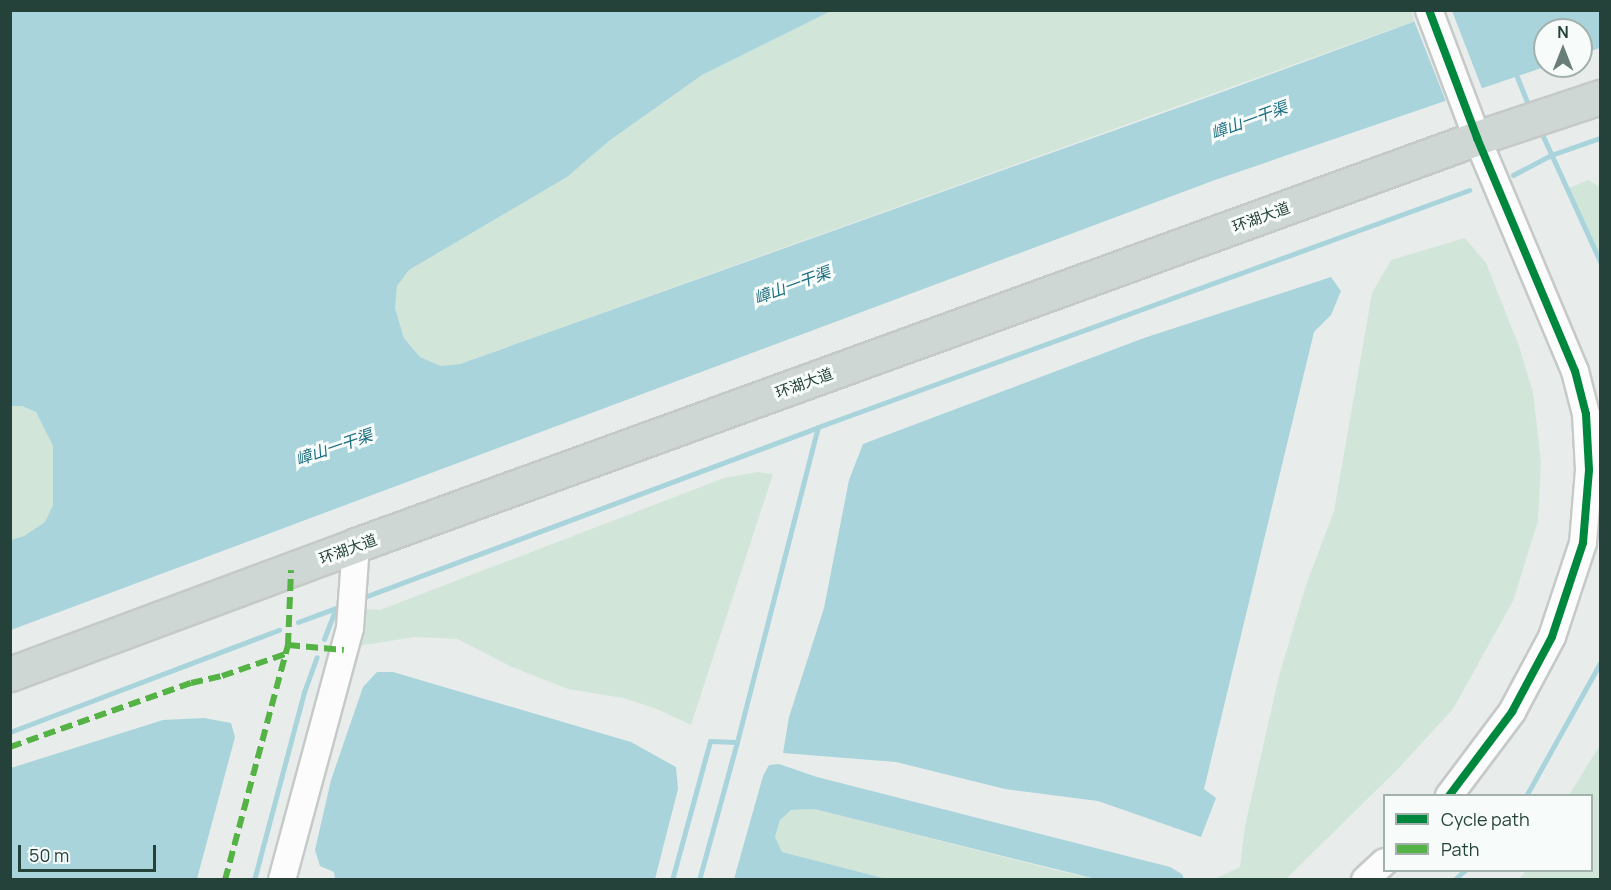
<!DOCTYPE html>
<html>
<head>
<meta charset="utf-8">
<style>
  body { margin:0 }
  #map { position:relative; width:1611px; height:890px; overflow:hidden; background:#e8edeb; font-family:Manrope,"Noto Sans SC",sans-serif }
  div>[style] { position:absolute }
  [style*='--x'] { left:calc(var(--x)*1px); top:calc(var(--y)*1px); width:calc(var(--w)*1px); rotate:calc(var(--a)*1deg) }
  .green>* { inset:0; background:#d1e6d8 }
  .water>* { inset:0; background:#a9d4db }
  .pier>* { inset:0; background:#e8edeb }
  .stream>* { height:5px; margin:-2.5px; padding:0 2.5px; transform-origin:2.5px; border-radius:2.5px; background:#a9d4db }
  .roads { filter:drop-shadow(2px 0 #c5cac8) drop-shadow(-2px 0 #c5cac8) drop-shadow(0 2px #c5cac8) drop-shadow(0 -2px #c5cac8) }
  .minor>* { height:26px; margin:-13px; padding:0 13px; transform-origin:13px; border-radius:13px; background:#fcfcfc }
  .major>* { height:33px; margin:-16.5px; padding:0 16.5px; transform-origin:16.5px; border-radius:16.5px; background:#cfd7d5 }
  .quiet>* { height:6px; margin-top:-3px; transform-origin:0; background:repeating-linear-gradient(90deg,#55b346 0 12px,transparent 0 18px) }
  .cycleway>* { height:8px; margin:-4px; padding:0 4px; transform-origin:4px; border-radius:4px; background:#00873e }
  span { translate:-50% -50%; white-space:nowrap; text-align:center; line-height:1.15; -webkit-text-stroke:6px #f7fbf9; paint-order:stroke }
  .street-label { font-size:15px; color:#24423a }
  .water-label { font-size:16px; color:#1c6f80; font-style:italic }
  .frame { position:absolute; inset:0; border:12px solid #24423a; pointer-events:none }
  .legend { position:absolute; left:1383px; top:794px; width:210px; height:78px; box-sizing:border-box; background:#f7fbf9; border:2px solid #a3b1ad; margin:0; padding:8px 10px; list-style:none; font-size:18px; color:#24423a }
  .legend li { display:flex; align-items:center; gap:12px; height:30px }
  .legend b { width:30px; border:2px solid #a3b1ad }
  .north { position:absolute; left:1533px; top:18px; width:60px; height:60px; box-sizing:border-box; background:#f7fbf9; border:2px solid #a3b1ad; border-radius:50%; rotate:0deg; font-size:16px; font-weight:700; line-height:24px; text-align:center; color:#24423a }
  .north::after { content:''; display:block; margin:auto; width:21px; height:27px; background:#697e78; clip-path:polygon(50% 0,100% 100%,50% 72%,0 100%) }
  .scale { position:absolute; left:18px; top:845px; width:138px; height:27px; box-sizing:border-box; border:3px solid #24423a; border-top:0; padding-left:8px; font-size:18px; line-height:21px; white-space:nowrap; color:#24423a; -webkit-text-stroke:4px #f7fbf9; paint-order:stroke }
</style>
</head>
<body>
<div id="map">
  <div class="green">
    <div style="clip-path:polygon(1411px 10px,1415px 21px,460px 364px,441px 366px,420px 357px,404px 338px,395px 308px,397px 286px,409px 270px,567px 177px,609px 141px,702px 75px,831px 11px)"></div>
    <div style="clip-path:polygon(1588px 180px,1600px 187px,1600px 261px,1567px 189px)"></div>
    <div style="clip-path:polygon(1465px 238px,1486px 263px,1519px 346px,1533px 392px,1541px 462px,1538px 521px,1513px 601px,1453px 709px,1398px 769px,1286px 879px,1215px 879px,1240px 867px,1245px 826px,1279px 676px,1306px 585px,1334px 511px,1372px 293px,1391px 260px)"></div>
    <div style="clip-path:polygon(11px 406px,22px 406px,36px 412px,53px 446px,53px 505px,45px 522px,24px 536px,11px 540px)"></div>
    <div style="clip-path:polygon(757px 472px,773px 474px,691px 725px,657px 709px,623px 698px,568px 689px,512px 667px,457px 639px,415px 637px,358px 646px,366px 609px,380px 610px,724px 478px)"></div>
    <div style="clip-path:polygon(1600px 745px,1600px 877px,1591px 880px,1519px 879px,1526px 871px,1592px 870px,1592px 796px,1569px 795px)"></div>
    <div style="clip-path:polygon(814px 809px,1059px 871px,1096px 879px,887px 879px,782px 852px,775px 837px,780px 820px,791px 810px)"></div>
  </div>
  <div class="water">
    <div style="clip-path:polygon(11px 11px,831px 11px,702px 75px,609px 141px,567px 177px,409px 270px,397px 286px,395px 308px,404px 338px,420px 357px,441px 366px,460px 364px,1211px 96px,1443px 11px,1600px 11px,1600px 48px,1581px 54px,1581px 30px,1545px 30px,1545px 66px,1547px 66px,1215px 180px,11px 630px,11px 540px,24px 536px,45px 522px,53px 505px,53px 446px,36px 412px,22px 406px,11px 406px)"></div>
    <div style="clip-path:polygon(1331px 277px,1341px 291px,1331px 315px,1314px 332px,1204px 789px,1216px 798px,1201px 837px,1098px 801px,1005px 789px,896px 762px,783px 753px,789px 717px,824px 608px,849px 480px,863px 444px,1144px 338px)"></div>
    <div style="clip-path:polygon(377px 672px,393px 672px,631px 742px,676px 767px,678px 789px,655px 879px,335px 879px,334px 872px,320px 866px,315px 850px,331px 780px,363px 687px)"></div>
    <div style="clip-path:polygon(204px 718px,231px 723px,235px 737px,197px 879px,11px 879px,11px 768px,163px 720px)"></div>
    <div style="clip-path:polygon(779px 764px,817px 777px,1170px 867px,1182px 874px,1184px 879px,1096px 879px,814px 809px,791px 810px,780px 820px,775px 837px,782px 852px,887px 879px,734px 879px,763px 776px,769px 765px)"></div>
  </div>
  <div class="pier">
    <div style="clip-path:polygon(1434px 10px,1452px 11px,1483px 91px,1447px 104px,1413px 18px)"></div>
  </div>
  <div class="stream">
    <div style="--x:1515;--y:72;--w:35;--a:68"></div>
    <div style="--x:1542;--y:134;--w:140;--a:65.5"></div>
    <div style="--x:1513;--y:175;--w:43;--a:-27.8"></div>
    <div style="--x:1551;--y:155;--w:52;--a:-19.1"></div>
    <div style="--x:367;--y:596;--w:482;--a:-20.5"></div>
    <div style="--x:818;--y:427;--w:693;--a:-20"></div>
    <div style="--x:298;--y:622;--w:40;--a:-20.2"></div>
    <div style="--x:324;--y:639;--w:33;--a:-69"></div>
    <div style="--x:10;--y:732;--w:288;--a:-20.8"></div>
    <div style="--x:1526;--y:796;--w:152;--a:-60.9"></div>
    <div style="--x:254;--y:880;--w:195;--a:-75.1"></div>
    <div style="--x:304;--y:692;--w:37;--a:-70"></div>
    <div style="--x:672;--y:880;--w:144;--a:-74.7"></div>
    <div style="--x:710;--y:741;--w:27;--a:2"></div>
    <div style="--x:699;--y:880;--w:143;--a:-74.6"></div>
    <div style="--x:737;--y:742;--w:325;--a:-75.6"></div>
    <div style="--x:1454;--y:880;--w:15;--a:-42"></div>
  </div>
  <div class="roads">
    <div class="minor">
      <div style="--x:1429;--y:10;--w:137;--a:69.4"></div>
      <div style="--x:1477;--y:138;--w:253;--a:67.2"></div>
      <div style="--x:1575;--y:371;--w:44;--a:75.7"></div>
      <div style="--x:1586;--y:414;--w:56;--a:86.9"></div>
      <div style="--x:1589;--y:470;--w:73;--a:94.7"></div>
      <div style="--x:1583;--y:543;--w:99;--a:108.3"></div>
      <div style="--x:1552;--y:637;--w:85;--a:118.1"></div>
      <div style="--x:1512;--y:712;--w:105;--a:126.9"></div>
      <div style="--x:282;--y:880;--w:261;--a:-74.9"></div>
      <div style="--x:350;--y:628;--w:83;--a:-85.9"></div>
      <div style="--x:1365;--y:880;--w:26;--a:-43"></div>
    </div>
    <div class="major">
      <div style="--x:10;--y:674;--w:369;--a:-20.4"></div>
      <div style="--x:356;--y:545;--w:1193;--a:-19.95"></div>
      <div style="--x:1477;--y:138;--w:130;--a:-18.4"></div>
    </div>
  </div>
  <div class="quiet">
    <div style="--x:288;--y:645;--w:56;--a:5.1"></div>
    <div style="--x:10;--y:747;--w:192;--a:-19.5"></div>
    <div style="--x:191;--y:683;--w:32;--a:-13"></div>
    <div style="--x:222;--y:676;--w:67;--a:-19.2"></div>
    <div style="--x:225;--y:880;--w:243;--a:-75"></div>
    <div style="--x:288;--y:645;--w:75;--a:-87.7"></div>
  </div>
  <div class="cycleway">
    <div style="--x:1429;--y:10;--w:137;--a:69.4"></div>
    <div style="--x:1477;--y:138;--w:253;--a:67.2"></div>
    <div style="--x:1575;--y:371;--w:44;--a:75.7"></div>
    <div style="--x:1586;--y:414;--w:56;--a:86.9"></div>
    <div style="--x:1589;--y:470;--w:73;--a:94.7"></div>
    <div style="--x:1583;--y:543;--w:99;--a:108.3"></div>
    <div style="--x:1552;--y:637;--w:85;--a:118.1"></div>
    <div style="--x:1512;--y:712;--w:105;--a:126.9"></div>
  </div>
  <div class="street-label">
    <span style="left:1261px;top:217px;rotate:-20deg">环湖大道</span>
    <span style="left:804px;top:383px;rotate:-20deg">环湖大道</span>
    <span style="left:348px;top:549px;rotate:-20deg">环湖大道</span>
  </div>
  <div class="water-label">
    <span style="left:1249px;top:120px;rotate:-20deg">嶂山一干渠</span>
    <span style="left:792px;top:285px;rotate:-20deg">嶂山一干渠</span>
    <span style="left:334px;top:447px;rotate:-19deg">嶂山一干渠</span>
  </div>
  <div class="frame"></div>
  <ul class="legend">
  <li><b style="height:8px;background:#00873e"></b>Cycle path</li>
  <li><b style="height:8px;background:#55b346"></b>Path</li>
  </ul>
  <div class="north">N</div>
  <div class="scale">50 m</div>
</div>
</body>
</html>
